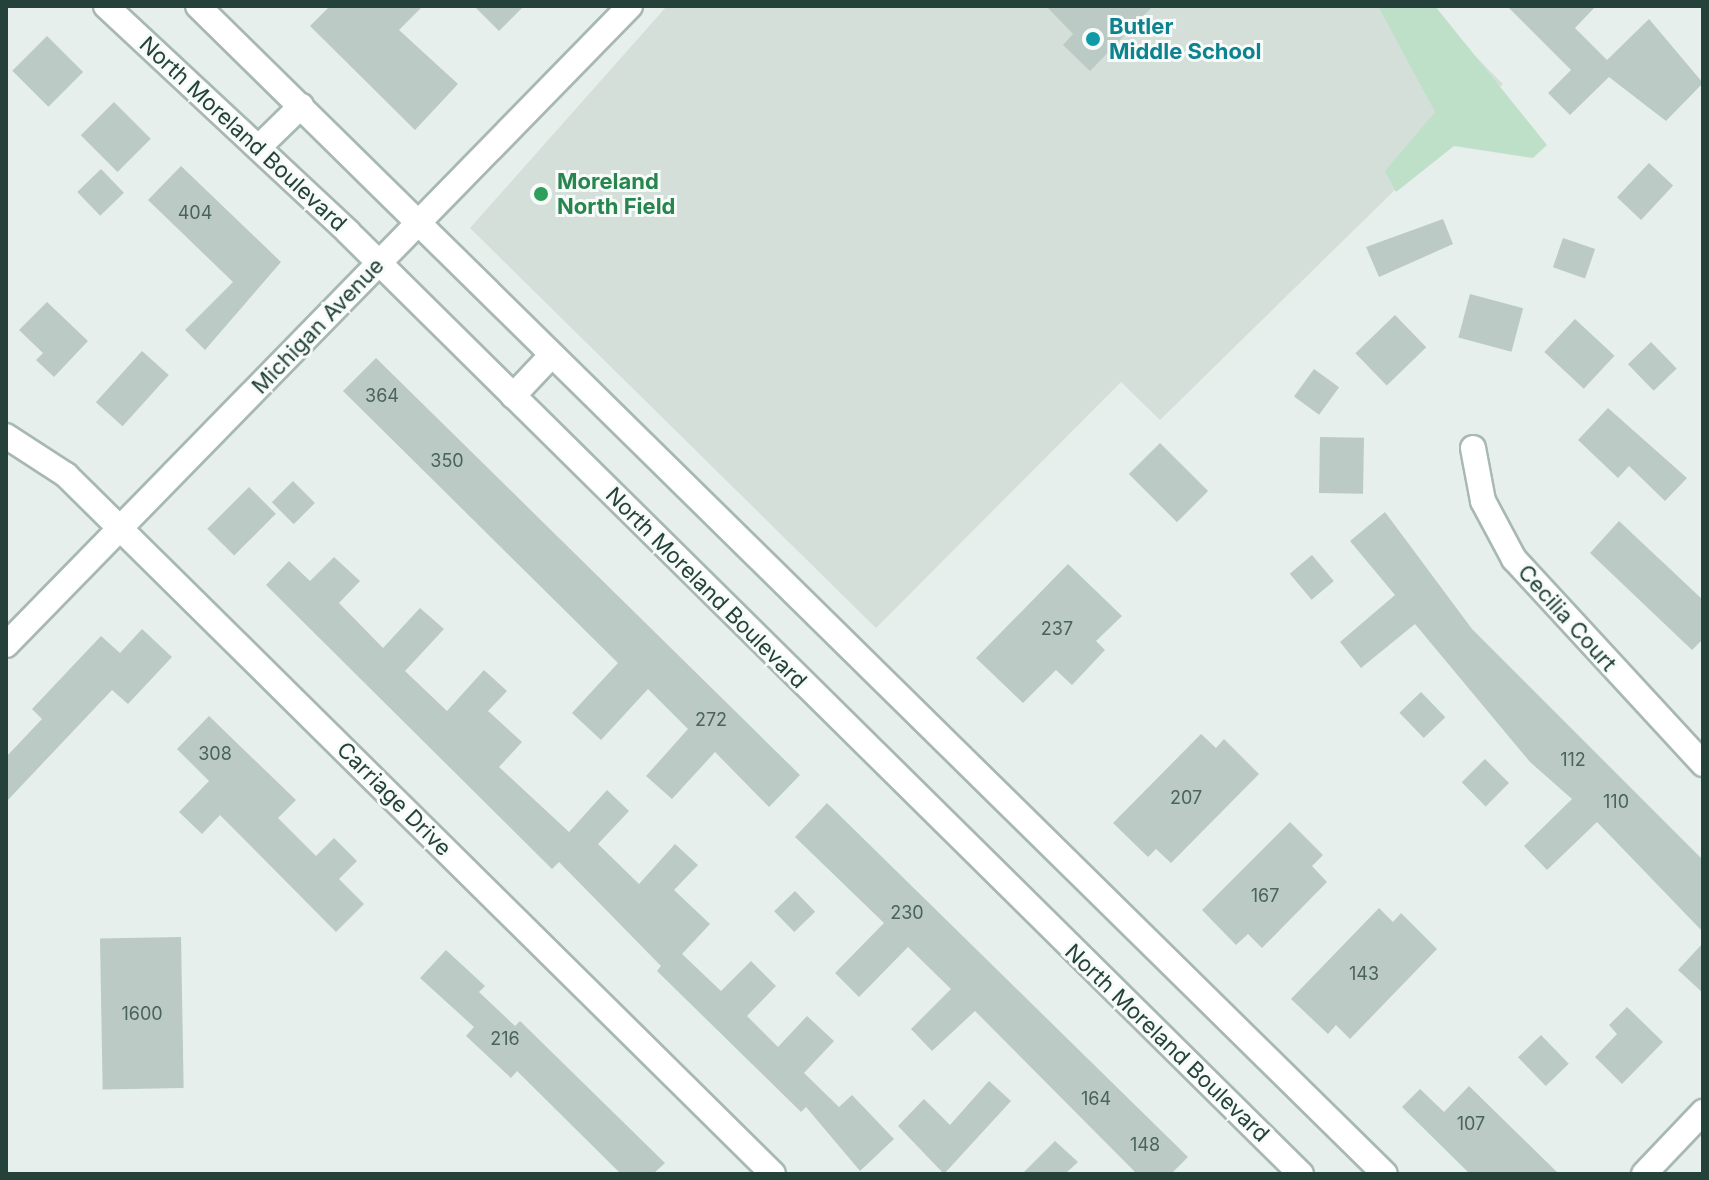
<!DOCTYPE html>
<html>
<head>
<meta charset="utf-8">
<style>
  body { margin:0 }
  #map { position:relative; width:1709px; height:1180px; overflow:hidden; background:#e6efeb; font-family:Inter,sans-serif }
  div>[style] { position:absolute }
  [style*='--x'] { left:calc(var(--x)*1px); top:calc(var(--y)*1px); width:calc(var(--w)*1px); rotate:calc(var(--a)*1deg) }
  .built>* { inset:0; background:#d4dfda }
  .green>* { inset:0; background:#bfe0c8 }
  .building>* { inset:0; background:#bbcac4; transform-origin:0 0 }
  .roads { filter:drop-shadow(2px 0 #a8b8b2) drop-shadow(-2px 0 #a8b8b2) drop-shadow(0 2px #a8b8b2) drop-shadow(0 -2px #a8b8b2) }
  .minor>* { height:24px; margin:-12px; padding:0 12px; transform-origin:12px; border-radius:12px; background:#fff }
  .tertiary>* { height:24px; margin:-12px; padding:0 12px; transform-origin:12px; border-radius:12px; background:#fff }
  .dots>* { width:22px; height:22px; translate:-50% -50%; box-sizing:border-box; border:4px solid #f7fbf9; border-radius:50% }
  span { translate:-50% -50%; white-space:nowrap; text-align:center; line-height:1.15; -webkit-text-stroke:6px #f7fbf9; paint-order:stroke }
  .number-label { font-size:18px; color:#4a645c }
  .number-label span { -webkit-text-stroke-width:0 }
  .culture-label { font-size:22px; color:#0d838f; font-weight:700 }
  .left { translate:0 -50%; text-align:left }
  .street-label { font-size:22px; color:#24423a }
  .leisure-label { font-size:22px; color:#27864d; font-weight:700 }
  .frame { position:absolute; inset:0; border:8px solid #24423a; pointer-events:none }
</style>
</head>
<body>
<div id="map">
  <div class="built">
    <div style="clip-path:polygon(667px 6px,1425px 6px,1503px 84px,1160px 420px,1121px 382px,876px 628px,470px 228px)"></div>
  </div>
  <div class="green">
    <div style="clip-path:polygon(1378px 6px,1435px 6px,1547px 145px,1533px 158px,1454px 146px,1396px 192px,1385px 171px,1435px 112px)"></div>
  </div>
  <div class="building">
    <div style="clip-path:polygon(330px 6px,423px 6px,399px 30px,458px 84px,415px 130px,310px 26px)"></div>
    <div style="clip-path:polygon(474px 6px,524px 6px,499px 31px)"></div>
    <div style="clip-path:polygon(1046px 6px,1153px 6px,1090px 71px,1063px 45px,1073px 34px)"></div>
    <div style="clip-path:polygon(1507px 6px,1596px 6px,1575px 28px,1607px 60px,1649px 19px,1703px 83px,1666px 121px,1609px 77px,1570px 115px,1548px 93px,1571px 70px)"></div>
    <div style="left:47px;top:36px;width:51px;height:49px;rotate:45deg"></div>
    <div style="left:114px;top:102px;width:52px;height:47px;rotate:45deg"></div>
    <div style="left:1649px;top:163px;width:33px;height:47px;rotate:43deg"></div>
    <div style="clip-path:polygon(181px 166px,281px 262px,205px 350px,185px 330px,233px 282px,148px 200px)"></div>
    <div style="left:101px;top:169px;width:33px;height:33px;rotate:46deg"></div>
    <div style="clip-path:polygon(1443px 219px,1453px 244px,1379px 277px,1366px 247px)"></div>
    <div style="left:1563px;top:238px;width:34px;height:31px;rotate:19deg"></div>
    <div style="left:1470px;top:294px;width:55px;height:45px;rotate:15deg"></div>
    <div style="clip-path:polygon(47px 302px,88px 341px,54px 377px,36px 360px,43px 353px,19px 330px)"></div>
    <div style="left:1395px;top:315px;width:45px;height:55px;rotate:46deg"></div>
    <div style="left:1575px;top:319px;width:54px;height:45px;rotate:43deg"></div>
    <div style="left:1651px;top:342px;width:37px;height:32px;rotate:46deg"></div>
    <div style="left:142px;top:351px;width:36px;height:69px;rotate:42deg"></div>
    <div style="clip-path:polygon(376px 358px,800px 775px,769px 807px,715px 752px,672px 799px,646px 776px,688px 729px,648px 689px,601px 740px,572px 713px,618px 663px,343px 391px)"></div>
    <div style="left:1314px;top:369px;width:31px;height:34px;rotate:36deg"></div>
    <div style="clip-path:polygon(1608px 408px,1687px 478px,1665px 501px,1629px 466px,1618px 478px,1578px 440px)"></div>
    <div style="left:1320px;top:437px;width:44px;height:56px;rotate:1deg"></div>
    <div style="left:1160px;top:443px;width:68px;height:44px;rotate:45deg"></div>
    <div style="left:293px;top:481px;width:31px;height:30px;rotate:45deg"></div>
    <div style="left:249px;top:487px;width:38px;height:59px;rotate:45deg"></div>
    <div style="clip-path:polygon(1385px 512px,1472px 629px,1703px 860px,1703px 932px,1597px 822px,1547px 870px,1524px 846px,1572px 799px,1530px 762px,1415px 624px,1361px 668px,1340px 642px,1395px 595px,1350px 541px)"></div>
    <div style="clip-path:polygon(1619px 521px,1703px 600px,1703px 639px,1692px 650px,1590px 553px)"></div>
    <div style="left:1312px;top:555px;width:34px;height:29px;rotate:50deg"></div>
    <div style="clip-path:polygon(334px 557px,360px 581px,339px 603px,383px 648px,420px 608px,444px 629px,405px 671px,447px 711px,484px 670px,507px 691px,488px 711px,522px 742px,499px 767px,569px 832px,607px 790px,629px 811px,598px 844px,639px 884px,675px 844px,698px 865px,674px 890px,710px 924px,682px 954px,721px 991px,751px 961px,776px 986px,747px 1016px,778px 1047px,807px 1016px,834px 1041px,804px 1073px,839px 1107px,852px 1095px,894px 1139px,860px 1171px,806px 1107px,801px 1112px,657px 971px,661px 966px,559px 862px,552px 869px,266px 585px,289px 561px,310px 581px)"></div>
    <div style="clip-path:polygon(1068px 564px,1122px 616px,1096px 641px,1105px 650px,1072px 685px,1056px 670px,1023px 703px,976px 658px)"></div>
    <div style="clip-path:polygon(142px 629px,172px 657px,128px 704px,112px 690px,6px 802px,6px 757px,42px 719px,32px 709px,101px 636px,120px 653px)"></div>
    <div style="left:1421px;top:692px;width:35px;height:30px;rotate:46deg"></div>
    <div style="clip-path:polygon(209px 716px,296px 800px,278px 818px,316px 856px,334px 838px,357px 861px,339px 879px,364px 904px,336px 932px,220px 815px,202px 834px,179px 812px,209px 781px,177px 749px)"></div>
    <div style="clip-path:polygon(1201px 734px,1216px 748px,1224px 739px,1259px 774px,1171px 863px,1156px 849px,1148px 857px,1113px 823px)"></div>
    <div style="left:1485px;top:759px;width:34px;height:33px;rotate:45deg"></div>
    <div style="clip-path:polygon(827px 803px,1188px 1157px,1171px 1174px,1137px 1174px,975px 1011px,932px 1051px,911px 1029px,951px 989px,908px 947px,859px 997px,835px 973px,884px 923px,795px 837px)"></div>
    <div style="clip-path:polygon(1290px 822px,1323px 855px,1312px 866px,1327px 882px,1262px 948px,1248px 934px,1236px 945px,1202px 910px)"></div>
    <div style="left:795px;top:891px;width:29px;height:29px;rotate:46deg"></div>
    <div style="clip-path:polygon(1379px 908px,1393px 922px,1401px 913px,1437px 949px,1350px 1039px,1336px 1025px,1328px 1034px,1291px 999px)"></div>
    <div style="left:181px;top:937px;width:151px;height:81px;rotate:89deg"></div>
    <div style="clip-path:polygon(1703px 943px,1703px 993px,1678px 970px)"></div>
    <div style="clip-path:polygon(446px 950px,485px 986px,479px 992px,515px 1026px,520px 1021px,665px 1163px,653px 1174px,621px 1174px,517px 1071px,511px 1078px,466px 1036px,474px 1027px,420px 978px)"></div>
    <div style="clip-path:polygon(1627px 1007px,1663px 1042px,1622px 1084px,1595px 1057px,1617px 1034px,1609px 1025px)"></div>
    <div style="left:1541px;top:1035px;width:40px;height:32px;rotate:46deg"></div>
    <div style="clip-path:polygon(989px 1081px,1011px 1101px,944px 1174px,898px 1126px,924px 1099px,950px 1125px)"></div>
    <div style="clip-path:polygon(1469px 1086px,1559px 1174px,1470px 1174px,1402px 1107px,1420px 1089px,1444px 1112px)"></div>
    <div style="clip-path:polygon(1055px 1141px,1078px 1162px,1065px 1174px,1022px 1174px)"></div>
  </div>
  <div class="roads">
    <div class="minor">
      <div style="--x:6;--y:436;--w:72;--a:33"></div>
      <div style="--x:66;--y:475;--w:994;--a:44.67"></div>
      <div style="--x:1473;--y:448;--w:54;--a:79.3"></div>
      <div style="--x:1483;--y:501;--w:66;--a:61.9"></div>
      <div style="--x:1514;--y:559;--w:279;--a:47.3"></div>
      <div style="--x:6;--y:645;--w:893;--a:-45.68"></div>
    </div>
    <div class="tertiary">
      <div style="--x:106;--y:6;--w:331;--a:43"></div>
      <div style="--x:348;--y:232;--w:1340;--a:44.67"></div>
      <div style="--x:198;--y:6;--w:1665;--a:44.54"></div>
      <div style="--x:259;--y:147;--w:59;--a:-44.3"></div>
      <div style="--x:513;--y:396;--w:55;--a:-46.5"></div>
      <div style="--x:1644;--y:1174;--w:86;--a:-46.4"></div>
    </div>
  </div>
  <div class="dots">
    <div style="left:1093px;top:39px;background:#0f9aa8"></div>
    <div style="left:541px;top:194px;background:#2e9e5b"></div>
  </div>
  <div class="number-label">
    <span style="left:195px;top:213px">404</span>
    <span style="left:382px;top:396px">364</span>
    <span style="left:447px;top:461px">350</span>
    <span style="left:1057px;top:629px">237</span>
    <span style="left:711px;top:720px">272</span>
    <span style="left:215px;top:754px">308</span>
    <span style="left:1573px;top:760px">112</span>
    <span style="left:1186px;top:798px">207</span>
    <span style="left:1616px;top:802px">110</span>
    <span style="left:1265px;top:896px">167</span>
    <span style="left:907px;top:913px">230</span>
    <span style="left:1364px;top:974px">143</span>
    <span style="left:142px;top:1014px">1600</span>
    <span style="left:505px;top:1039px">216</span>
    <span style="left:1096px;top:1099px">164</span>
    <span style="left:1471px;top:1124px">107</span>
    <span style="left:1145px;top:1145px">148</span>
  </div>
  <div class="culture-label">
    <span class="left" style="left:1109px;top:39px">Butler<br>Middle School</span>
  </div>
  <div class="street-label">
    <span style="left:243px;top:134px;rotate:43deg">North Moreland Boulevard</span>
    <span style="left:318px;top:326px;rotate:-46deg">Michigan Avenue</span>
    <span style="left:706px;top:588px;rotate:45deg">North Moreland Boulevard</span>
    <span style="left:1567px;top:618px;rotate:48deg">Cecilia Court</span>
    <span style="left:394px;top:799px;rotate:45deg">Carriage Drive</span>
    <span style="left:1167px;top:1043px;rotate:44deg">North Moreland Boulevard</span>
  </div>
  <div class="leisure-label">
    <span class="left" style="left:557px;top:194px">Moreland<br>North Field</span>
  </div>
  <div class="frame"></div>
</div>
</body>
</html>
